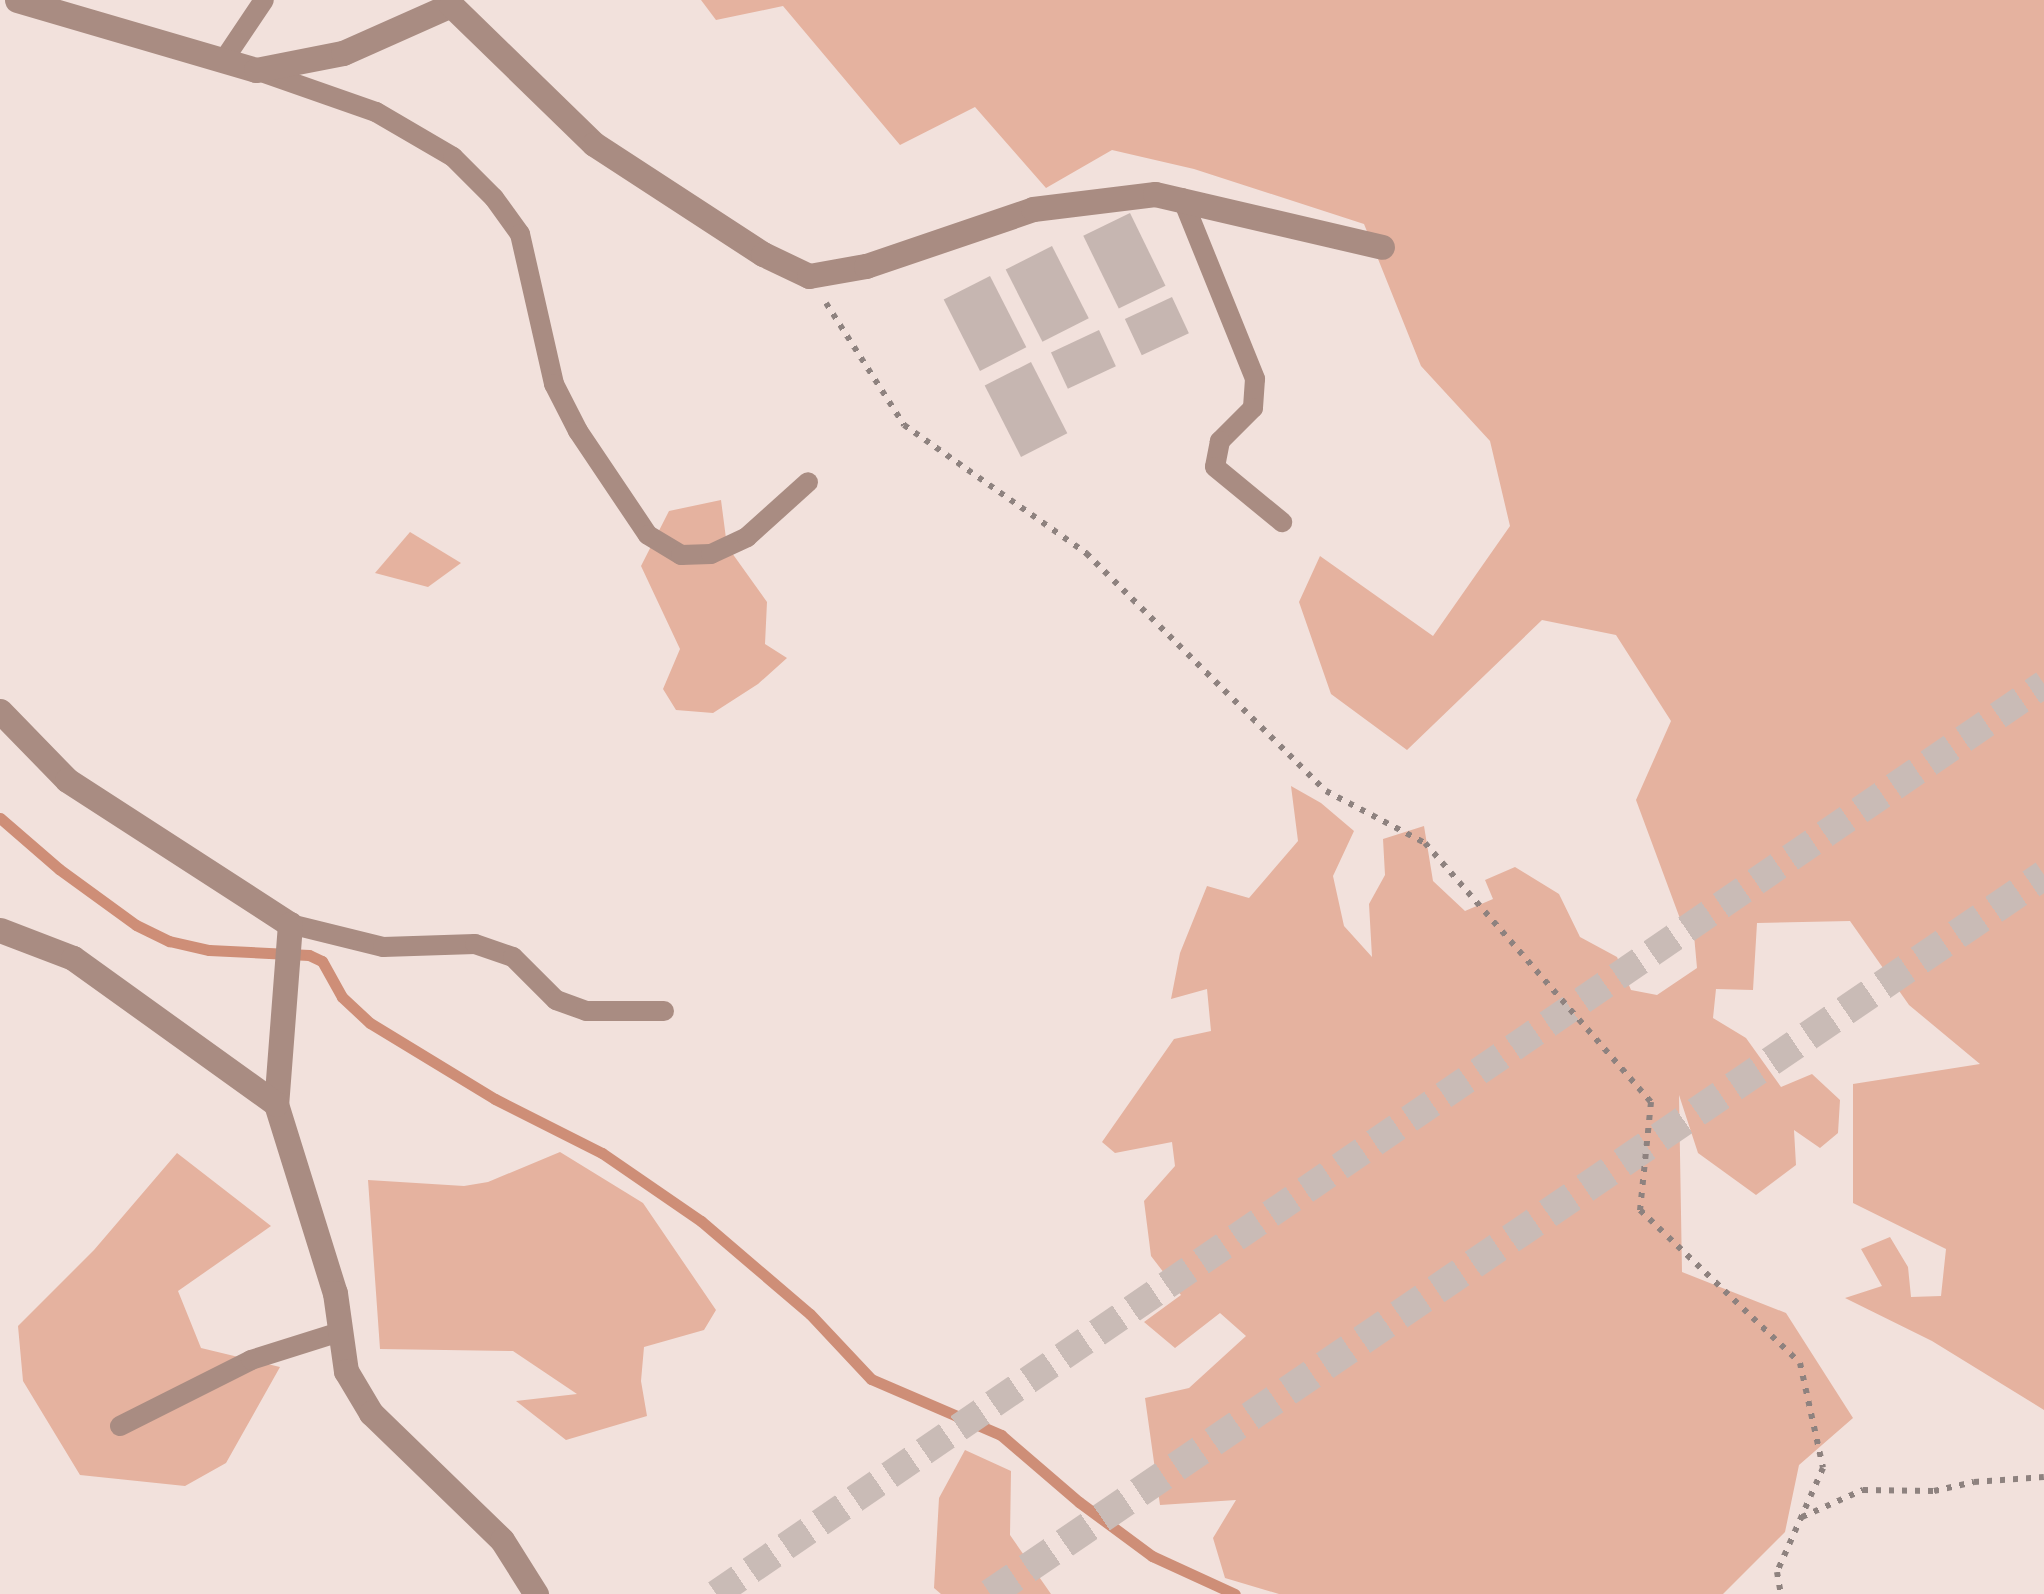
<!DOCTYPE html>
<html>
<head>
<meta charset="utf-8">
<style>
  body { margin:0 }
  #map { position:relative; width:2044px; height:1594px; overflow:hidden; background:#f2e1dc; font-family:"PT Sans Narrow",sans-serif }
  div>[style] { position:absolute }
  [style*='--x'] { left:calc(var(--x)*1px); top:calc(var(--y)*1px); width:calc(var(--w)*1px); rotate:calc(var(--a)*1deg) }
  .green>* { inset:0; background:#e5b29f }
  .stream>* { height:11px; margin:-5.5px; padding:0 5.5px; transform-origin:5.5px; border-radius:5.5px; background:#ce8e77 }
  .building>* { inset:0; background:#c6b6b1; transform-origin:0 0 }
  .trunk-tunnel>* { height:28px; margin-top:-14px; transform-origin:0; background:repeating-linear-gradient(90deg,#c9bbb6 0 28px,transparent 0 42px) }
  .motorway-tunnel>* { height:30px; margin-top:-15px; transform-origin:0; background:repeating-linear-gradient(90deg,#c9bbb6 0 30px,transparent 0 45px) }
  .path>* { height:6px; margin-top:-3px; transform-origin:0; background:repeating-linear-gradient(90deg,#8e827f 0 5px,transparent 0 13px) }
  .service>* { height:20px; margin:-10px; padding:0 10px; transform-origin:10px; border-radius:10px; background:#a98c82 }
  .minor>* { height:25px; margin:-12.5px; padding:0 12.5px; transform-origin:12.5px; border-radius:12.5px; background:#a98c82 }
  span { translate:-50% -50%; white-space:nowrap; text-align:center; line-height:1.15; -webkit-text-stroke:10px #f2e1dc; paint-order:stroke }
</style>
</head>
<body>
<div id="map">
  <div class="green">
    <div style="clip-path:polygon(701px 0,2044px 0,2044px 1410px,1932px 1341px,1845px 1298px,1882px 1286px,1861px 1249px,1890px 1237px,1908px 1267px,1911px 1297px,1941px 1296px,1946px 1249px,1853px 1203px,1853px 1084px,1980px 1064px,1909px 1005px,1850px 921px,1757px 923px,1753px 990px,1716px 989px,1713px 1018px,1746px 1038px,1781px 1087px,1812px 1074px,1840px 1100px,1838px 1133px,1820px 1148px,1794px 1130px,1796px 1165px,1756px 1195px,1698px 1153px,1679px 1095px,1682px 1272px,1786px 1313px,1853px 1418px,1799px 1465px,1785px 1532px,1723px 1594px,1279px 1594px,1225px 1578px,1213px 1538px,1236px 1500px,1160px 1505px,1145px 1398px,1189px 1388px,1246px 1336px,1220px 1313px,1175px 1348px,1144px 1322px,1181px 1295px,1151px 1256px,1144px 1201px,1175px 1166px,1172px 1142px,1115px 1153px,1102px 1142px,1174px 1039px,1211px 1031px,1207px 989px,1171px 999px,1180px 953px,1207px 886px,1249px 898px,1298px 841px,1291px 786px,1321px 803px,1354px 831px,1333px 876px,1344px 926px,1372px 957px,1369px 904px,1385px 875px,1383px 839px,1424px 826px,1433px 881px,1465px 911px,1493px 899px,1485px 880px,1515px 867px,1559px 894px,1580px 937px,1617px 957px,1631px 990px,1657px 995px,1697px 968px,1693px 924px,1682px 924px,1636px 800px,1671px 721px,1616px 635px,1542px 620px,1407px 750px,1331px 694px,1299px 602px,1320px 556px,1433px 636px,1510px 526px,1490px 441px,1421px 366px,1364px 224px,1194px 169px,1112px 150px,1046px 188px,975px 107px,900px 145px,783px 6px,716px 20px)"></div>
    <div style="clip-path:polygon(721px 500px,727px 546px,767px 602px,765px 644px,787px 658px,758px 684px,713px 713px,676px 710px,663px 689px,680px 649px,641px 566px,669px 511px)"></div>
    <div style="clip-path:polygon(410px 532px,461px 563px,428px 587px,375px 573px)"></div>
    <div style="clip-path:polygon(560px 1152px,643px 1203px,716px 1310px,704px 1330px,644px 1347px,641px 1381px,647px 1416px,566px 1440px,516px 1401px,577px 1394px,513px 1351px,380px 1349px,368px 1180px,464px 1186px,488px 1182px)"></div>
    <div style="clip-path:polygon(177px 1153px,271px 1226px,178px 1291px,201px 1348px,280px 1367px,226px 1463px,185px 1486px,80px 1475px,23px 1381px,18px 1326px,94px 1250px)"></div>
    <div style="clip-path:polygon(965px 1450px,1011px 1471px,1010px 1535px,1051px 1594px,941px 1594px,934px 1588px,939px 1498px)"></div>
  </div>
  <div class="stream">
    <div style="--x:0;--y:818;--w:78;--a:40.8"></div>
    <div style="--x:59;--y:869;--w:95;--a:36"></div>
    <div style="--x:136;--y:925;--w:37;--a:26"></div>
    <div style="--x:169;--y:941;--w:41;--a:12.7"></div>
    <div style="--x:209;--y:950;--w:100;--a:2.9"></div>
    <div style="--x:309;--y:955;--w:14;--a:25"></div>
    <div style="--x:322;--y:961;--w:41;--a:60.9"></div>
    <div style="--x:342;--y:997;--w:38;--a:43"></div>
    <div style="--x:370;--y:1023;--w:146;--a:31.3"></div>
    <div style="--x:495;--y:1099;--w:120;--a:26.8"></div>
    <div style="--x:602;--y:1153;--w:120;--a:34.5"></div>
    <div style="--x:701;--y:1221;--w:143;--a:40.5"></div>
    <div style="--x:810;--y:1314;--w:89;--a:46.8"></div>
    <div style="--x:871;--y:1379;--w:142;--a:23.3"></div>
    <div style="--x:1001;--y:1435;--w:103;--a:40.7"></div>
    <div style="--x:1079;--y:1502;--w:91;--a:36.5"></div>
    <div style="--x:1152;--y:1556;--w:91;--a:24.6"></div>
  </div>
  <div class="building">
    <div style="left:1130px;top:213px;width:81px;height:52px;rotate:64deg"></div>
    <div style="left:1052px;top:246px;width:81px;height:52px;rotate:63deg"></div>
    <div style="left:990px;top:276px;width:80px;height:52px;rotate:63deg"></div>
    <div style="left:1172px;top:297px;width:40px;height:52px;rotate:65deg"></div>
    <div style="left:1099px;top:330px;width:40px;height:53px;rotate:65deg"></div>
    <div style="left:1031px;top:362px;width:80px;height:52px;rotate:63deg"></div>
  </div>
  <div class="trunk-tunnel">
    <div style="--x:716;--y:1594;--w:1610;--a:-34.42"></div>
  </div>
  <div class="motorway-tunnel">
    <div style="--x:990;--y:1594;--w:1276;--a:-34.3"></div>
  </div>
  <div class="path">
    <div style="--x:826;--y:303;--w:145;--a:57.4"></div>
    <div style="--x:904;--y:425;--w:223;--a:35.1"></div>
    <div style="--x:1086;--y:553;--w:338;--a:44.8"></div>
    <div style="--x:1326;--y:791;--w:112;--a:27.7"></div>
    <div style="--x:1425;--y:843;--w:344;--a:48.9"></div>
    <div style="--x:1651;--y:1102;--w:109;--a:95.8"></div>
    <div style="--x:1640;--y:1210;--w:221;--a:43.7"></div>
    <div style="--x:1800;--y:1363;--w:107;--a:77.6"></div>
    <div style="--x:1823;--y:1468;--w:114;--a:113.9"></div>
    <div style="--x:1777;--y:1572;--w:22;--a:80"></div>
    <div style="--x:1802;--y:1517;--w:67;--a:-23.9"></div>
    <div style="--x:1863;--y:1490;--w:71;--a:0.8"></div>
    <div style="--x:1934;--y:1491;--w:41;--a:-12.7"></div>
    <div style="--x:1974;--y:1482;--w:70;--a:-4.1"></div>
  </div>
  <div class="service">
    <div style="--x:223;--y:61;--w:73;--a:-56.1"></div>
    <div style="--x:256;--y:70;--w:127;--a:19.3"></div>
    <div style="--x:376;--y:112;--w:89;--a:30.3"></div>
    <div style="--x:453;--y:157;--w:58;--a:45"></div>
    <div style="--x:494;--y:198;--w:44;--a:54.2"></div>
    <div style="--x:520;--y:234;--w:154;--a:77.2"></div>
    <div style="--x:554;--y:384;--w:53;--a:62.9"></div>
    <div style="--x:578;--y:431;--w:125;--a:56.1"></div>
    <div style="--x:648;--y:535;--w:39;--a:31"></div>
    <div style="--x:681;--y:555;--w:30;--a:-2"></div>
    <div style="--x:711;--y:554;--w:40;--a:-25"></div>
    <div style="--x:747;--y:537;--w:82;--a:-42"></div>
    <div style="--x:1182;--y:198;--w:195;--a:68"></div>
    <div style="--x:1255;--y:379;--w:29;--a:94"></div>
    <div style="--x:1253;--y:408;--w:47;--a:135"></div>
    <div style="--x:1220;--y:441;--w:26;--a:101"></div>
    <div style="--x:1215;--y:467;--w:87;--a:39.4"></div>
    <div style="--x:290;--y:924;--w:96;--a:13.9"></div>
    <div style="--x:383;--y:947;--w:92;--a:-1.9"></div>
    <div style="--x:475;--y:944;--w:40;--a:18.9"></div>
    <div style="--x:513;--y:957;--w:61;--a:45"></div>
    <div style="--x:556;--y:1000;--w:32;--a:20"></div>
    <div style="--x:586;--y:1011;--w:78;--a:0"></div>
    <div style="--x:120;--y:1426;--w:147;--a:-26.7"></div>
    <div style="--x:251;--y:1360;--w:93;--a:-17.5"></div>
  </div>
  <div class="minor">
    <div style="--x:17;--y:0;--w:249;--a:16.3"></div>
    <div style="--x:256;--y:70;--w:89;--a:-11.1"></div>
    <div style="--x:343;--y:53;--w:118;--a:-24"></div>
    <div style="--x:451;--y:5;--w:199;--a:44.2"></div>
    <div style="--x:594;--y:144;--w:202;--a:33.1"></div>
    <div style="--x:763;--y:254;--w:51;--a:25.6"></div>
    <div style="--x:809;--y:276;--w:58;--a:-10"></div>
    <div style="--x:866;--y:266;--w:176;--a:-18.8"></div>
    <div style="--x:1033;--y:209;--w:123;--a:-7"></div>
    <div style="--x:1155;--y:194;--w:233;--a:13.1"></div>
    <div style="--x:0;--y:711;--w:96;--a:45.8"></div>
    <div style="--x:67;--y:780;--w:265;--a:32.9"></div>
    <div style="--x:290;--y:924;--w:181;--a:94.4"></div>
    <div style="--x:276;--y:1104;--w:198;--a:72.7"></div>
    <div style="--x:335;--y:1293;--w:79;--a:82"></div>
    <div style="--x:346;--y:1371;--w:49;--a:59.2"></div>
    <div style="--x:371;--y:1413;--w:182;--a:44.1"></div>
    <div style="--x:502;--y:1540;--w:64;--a:57.8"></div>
    <div style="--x:0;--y:930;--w:78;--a:21"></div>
    <div style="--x:73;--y:958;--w:250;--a:35.7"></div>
  </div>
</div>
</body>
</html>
